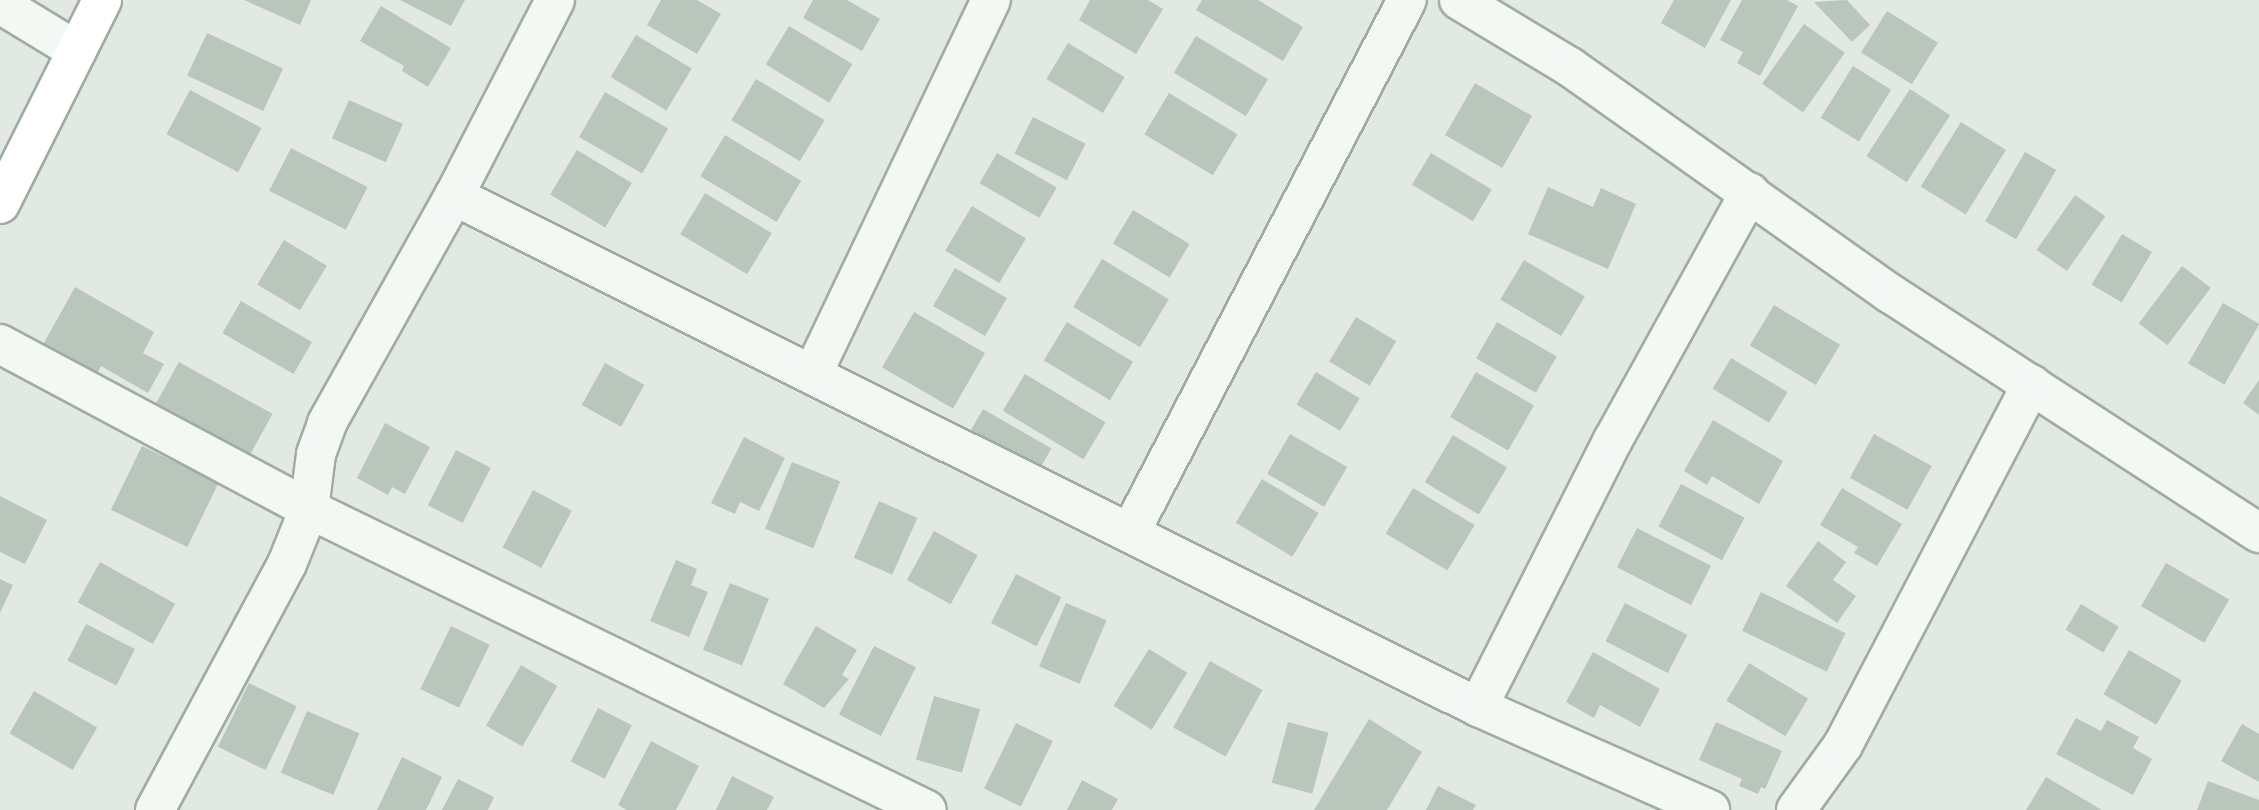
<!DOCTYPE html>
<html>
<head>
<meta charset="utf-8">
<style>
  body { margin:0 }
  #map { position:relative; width:2259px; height:810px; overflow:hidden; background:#e2e9e3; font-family:"Archivo Narrow",sans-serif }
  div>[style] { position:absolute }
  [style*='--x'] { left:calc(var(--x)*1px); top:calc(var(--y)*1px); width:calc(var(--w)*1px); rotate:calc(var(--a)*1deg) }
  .building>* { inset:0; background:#b9c6bc; transform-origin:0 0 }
  .roads { filter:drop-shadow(2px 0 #a0aca3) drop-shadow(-2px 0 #a0aca3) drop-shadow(0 2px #a0aca3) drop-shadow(0 -2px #a0aca3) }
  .street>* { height:38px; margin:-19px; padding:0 19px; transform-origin:19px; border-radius:19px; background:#f4f8f5 }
  .secondary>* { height:38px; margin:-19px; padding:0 19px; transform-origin:19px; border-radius:19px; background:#fff }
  span { translate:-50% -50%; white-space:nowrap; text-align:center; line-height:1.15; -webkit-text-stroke:5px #f1f7f2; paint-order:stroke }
</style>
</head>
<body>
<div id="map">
  <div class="building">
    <div style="clip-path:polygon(244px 0,311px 0,300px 25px)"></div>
    <div style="clip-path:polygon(400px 0,465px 0,451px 26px)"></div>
    <div style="clip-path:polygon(661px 0,697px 0,721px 14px,697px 54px,647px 25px)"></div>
    <div style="clip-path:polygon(813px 0,847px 0,880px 19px,862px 51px,803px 18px)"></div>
    <div style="clip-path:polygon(1090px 0,1148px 0,1163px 9px,1136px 54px,1079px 20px)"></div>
    <div style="clip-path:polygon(1202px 0,1258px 0,1303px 27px,1283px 61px,1196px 10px)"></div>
    <div style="clip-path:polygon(1674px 0,1731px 0,1705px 48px,1661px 23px)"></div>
    <div style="clip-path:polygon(1742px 0,1787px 0,1798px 6px,1760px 76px,1737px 63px,1743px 52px,1720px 40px)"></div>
    <div style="clip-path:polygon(1847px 0,1870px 25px,1852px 42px,1814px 2px)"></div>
    <div style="clip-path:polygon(381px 6px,451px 48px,428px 87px,402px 71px,404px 66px,360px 41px)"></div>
    <div style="left:1887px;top:11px;width:60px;height:49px;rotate:32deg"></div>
    <div style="left:1804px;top:24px;width:50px;height:73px;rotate:35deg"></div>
    <div style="left:789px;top:26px;width:74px;height:45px;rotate:31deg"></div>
    <div style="left:207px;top:33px;width:84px;height:47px;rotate:25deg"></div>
    <div style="left:636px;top:35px;width:65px;height:49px;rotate:31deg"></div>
    <div style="left:1196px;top:36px;width:84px;height:43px;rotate:31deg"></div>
    <div style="left:1068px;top:43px;width:66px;height:42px;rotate:31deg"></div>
    <div style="left:1853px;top:66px;width:45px;height:61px;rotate:32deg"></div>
    <div style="left:756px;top:79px;width:80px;height:48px;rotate:31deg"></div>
    <div style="left:1475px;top:83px;width:66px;height:60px;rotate:30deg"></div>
    <div style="left:1910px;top:89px;width:48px;height:80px;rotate:33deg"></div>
    <div style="left:190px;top:90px;width:81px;height:50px;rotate:28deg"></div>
    <div style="left:605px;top:92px;width:73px;height:52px;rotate:30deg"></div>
    <div style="left:1169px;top:93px;width:80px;height:48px;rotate:31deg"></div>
    <div style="left:349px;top:100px;width:59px;height:42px;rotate:24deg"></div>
    <div style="left:1033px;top:117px;width:59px;height:41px;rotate:27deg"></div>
    <div style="left:1961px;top:122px;width:53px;height:76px;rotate:32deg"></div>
    <div style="left:725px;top:135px;width:89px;height:48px;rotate:31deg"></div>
    <div style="left:291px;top:148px;width:86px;height:48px;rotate:27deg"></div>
    <div style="left:577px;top:150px;width:64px;height:52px;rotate:31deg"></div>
    <div style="left:2025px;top:152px;width:36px;height:80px;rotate:30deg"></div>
    <div style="left:997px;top:153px;width:69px;height:35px;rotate:30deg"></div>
    <div style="left:1431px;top:153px;width:71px;height:37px;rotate:31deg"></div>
    <div style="clip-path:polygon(1548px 187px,1593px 207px,1601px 188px,1636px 204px,1608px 269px,1528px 234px)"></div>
    <div style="left:705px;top:193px;width:78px;height:48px;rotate:31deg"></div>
    <div style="left:2075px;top:195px;width:37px;height:67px;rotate:35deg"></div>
    <div style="left:972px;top:206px;width:63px;height:52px;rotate:31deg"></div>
    <div style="left:1133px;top:210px;width:66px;height:39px;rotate:31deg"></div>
    <div style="left:2122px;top:234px;width:35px;height:59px;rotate:31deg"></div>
    <div style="left:284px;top:240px;width:50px;height:52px;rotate:31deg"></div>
    <div style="left:1102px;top:259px;width:78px;height:56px;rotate:31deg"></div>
    <div style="left:1524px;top:260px;width:71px;height:46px;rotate:31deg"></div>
    <div style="left:2182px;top:266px;width:36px;height:72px;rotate:37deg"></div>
    <div style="left:955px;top:268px;width:60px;height:44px;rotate:30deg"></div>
    <div style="clip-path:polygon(75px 287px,154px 332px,143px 353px,164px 364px,148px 393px,101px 366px,94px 380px,40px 350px)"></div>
    <div style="left:241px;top:301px;width:82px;height:37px;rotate:30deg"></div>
    <div style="left:2223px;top:303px;width:42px;height:70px;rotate:30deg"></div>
    <div style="left:1774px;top:305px;width:77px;height:47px;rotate:31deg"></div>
    <div style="left:914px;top:312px;width:82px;height:64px;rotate:30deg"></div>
    <div style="left:1356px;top:317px;width:47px;height:52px;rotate:31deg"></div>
    <div style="left:1067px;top:322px;width:77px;height:45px;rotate:31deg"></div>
    <div style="left:1497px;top:322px;width:69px;height:42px;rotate:30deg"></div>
    <div style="left:1731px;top:358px;width:66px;height:36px;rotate:31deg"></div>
    <div style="left:179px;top:362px;width:107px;height:49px;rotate:29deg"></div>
    <div style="left:605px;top:363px;width:45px;height:48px;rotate:29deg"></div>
    <div style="left:1316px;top:372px;width:51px;height:38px;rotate:31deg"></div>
    <div style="left:1476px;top:372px;width:67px;height:52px;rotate:30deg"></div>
    <div style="left:1025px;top:374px;width:94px;height:43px;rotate:31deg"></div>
    <div style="clip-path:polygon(2259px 380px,2259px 415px,2243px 403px)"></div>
    <div style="left:983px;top:409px;width:79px;height:30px;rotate:30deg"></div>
    <div style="clip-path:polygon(1713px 420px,1783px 461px,1759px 504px,1712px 476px,1707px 485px,1684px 471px)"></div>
    <div style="clip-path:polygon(385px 423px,430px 447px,405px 494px,392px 487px,388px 495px,357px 478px)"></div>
    <div style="left:1290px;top:434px;width:66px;height:46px;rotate:30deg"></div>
    <div style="left:1874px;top:434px;width:66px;height:50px;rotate:29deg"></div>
    <div style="left:1453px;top:435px;width:63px;height:55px;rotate:31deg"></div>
    <div style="clip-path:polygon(744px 437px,785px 458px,759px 511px,740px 502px,735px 514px,711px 503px)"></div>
    <div style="left:142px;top:446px;width:85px;height:71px;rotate:26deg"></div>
    <div style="left:456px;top:450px;width:39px;height:62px;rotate:27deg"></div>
    <div style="left:792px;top:462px;width:52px;height:72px;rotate:22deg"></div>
    <div style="left:1262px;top:479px;width:66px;height:51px;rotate:31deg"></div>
    <div style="left:1681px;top:484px;width:72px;height:48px;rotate:28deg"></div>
    <div style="left:1413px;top:488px;width:72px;height:53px;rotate:31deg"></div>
    <div style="clip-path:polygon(1842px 488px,1902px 524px,1877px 566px,1854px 553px,1858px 547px,1820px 525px)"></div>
    <div style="left:533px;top:490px;width:44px;height:65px;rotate:28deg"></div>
    <div style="clip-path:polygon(0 496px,47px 520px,25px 564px,0 552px)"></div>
    <div style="left:879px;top:501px;width:42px;height:62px;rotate:24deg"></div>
    <div style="left:1637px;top:528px;width:83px;height:44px;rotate:27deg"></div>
    <div style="left:934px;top:531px;width:50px;height:56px;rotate:29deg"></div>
    <div style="clip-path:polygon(1818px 541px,1846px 562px,1833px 580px,1856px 596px,1837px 623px,1786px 586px)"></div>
    <div style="clip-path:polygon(676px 560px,697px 569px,691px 585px,708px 592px,689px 637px,650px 621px)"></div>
    <div style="left:100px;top:562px;width:86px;height:46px;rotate:29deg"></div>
    <div style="left:2166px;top:563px;width:73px;height:50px;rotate:30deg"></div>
    <div style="left:1016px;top:574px;width:51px;height:55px;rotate:27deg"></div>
    <div style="clip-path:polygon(0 579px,13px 585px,0 613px)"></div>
    <div style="left:730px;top:583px;width:42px;height:72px;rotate:22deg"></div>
    <div style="left:1761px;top:592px;width:94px;height:43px;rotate:26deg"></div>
    <div style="left:1066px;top:603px;width:44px;height:69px;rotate:23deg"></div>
    <div style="left:1625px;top:603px;width:70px;height:43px;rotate:27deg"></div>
    <div style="left:2081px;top:604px;width:44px;height:30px;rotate:31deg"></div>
    <div style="left:86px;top:624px;width:55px;height:41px;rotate:27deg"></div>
    <div style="left:451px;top:626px;width:43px;height:70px;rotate:26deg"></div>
    <div style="clip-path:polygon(816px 626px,857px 650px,842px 675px,849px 679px,824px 708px,783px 684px)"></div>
    <div style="left:874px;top:646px;width:47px;height:77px;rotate:27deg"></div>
    <div style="left:1149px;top:649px;width:45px;height:67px;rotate:32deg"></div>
    <div style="left:2129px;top:650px;width:61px;height:51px;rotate:30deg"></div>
    <div style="clip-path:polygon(1593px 652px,1660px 689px,1640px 727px,1600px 705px,1594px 718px,1566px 702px)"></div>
    <div style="left:1210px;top:661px;width:60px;height:76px;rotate:29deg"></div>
    <div style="left:1749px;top:663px;width:69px;height:44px;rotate:31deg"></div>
    <div style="left:521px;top:665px;width:42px;height:70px;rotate:30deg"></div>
    <div style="left:249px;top:683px;width:53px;height:71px;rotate:26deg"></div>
    <div style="left:34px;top:691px;width:73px;height:49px;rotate:30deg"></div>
    <div style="left:934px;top:696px;width:48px;height:66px;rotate:16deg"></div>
    <div style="left:598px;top:708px;width:38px;height:60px;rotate:27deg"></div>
    <div style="left:307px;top:711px;width:57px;height:67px;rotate:23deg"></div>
    <div style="clip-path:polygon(2076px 718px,2101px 731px,2107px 720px,2139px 737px,2133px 748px,2152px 759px,2133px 795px,2056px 754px)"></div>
    <div style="clip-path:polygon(1369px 719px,1422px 752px,1387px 810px,1314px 810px)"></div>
    <div style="left:1288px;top:722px;width:42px;height:63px;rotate:15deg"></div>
    <div style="clip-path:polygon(1716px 722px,1782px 751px,1765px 789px,1761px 787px,1758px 794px,1739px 786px,1742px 779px,1699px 760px)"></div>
    <div style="left:1016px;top:723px;width:41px;height:73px;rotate:26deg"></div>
    <div style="clip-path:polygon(2242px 724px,2259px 734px,2259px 782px,2221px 761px)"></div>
    <div style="clip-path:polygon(651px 741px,699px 766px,676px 810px,627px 810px,618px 805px)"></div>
    <div style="clip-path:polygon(402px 757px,442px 777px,426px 810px,377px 810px)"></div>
    <div style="clip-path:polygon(732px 776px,774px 797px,767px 810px,716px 810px)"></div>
    <div style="clip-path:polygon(2046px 777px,2102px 810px,2026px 810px)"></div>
    <div style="clip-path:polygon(458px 779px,494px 797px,488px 810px,442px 810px)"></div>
    <div style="clip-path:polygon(1082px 780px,1118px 799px,1112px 810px,1067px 810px)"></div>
    <div style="clip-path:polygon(2208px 781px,2259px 800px,2259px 810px,2197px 810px)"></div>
    <div style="clip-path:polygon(1438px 786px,1476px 805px,1473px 810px,1426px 810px)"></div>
  </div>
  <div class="roads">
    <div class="street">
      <div style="--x:1459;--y:0;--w:130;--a:31.1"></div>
      <div style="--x:1570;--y:67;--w:393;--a:35.3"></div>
      <div style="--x:1891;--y:294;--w:439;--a:33"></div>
      <div style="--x:0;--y:4;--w:90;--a:31.4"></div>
      <div style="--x:454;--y:196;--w:1144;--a:26.52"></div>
      <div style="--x:1478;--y:707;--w:254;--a:23.9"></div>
      <div style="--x:0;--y:344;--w:350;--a:28.1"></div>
      <div style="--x:309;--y:509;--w:687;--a:25.97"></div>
      <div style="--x:813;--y:373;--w:413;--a:-64.5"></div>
      <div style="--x:1131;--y:531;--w:598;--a:-62.54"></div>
      <div style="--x:1478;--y:707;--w:299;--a:-63.2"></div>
      <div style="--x:1613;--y:440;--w:283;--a:-61.1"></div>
      <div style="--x:155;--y:810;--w:279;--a:-61.8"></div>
      <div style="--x:287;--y:564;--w:59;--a:-68.2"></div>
      <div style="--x:309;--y:509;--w:55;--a:-82.7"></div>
      <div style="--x:316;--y:454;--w:33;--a:-70"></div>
      <div style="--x:327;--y:423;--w:260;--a:-60.8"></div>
      <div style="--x:454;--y:196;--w:220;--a:-62.7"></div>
      <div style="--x:1796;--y:810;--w:80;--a:-54.1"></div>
      <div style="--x:1843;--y:745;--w:407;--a:-62.4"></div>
    </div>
    <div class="secondary">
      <div style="--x:0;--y:204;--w:228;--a:-63.4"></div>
    </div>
  </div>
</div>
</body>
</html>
